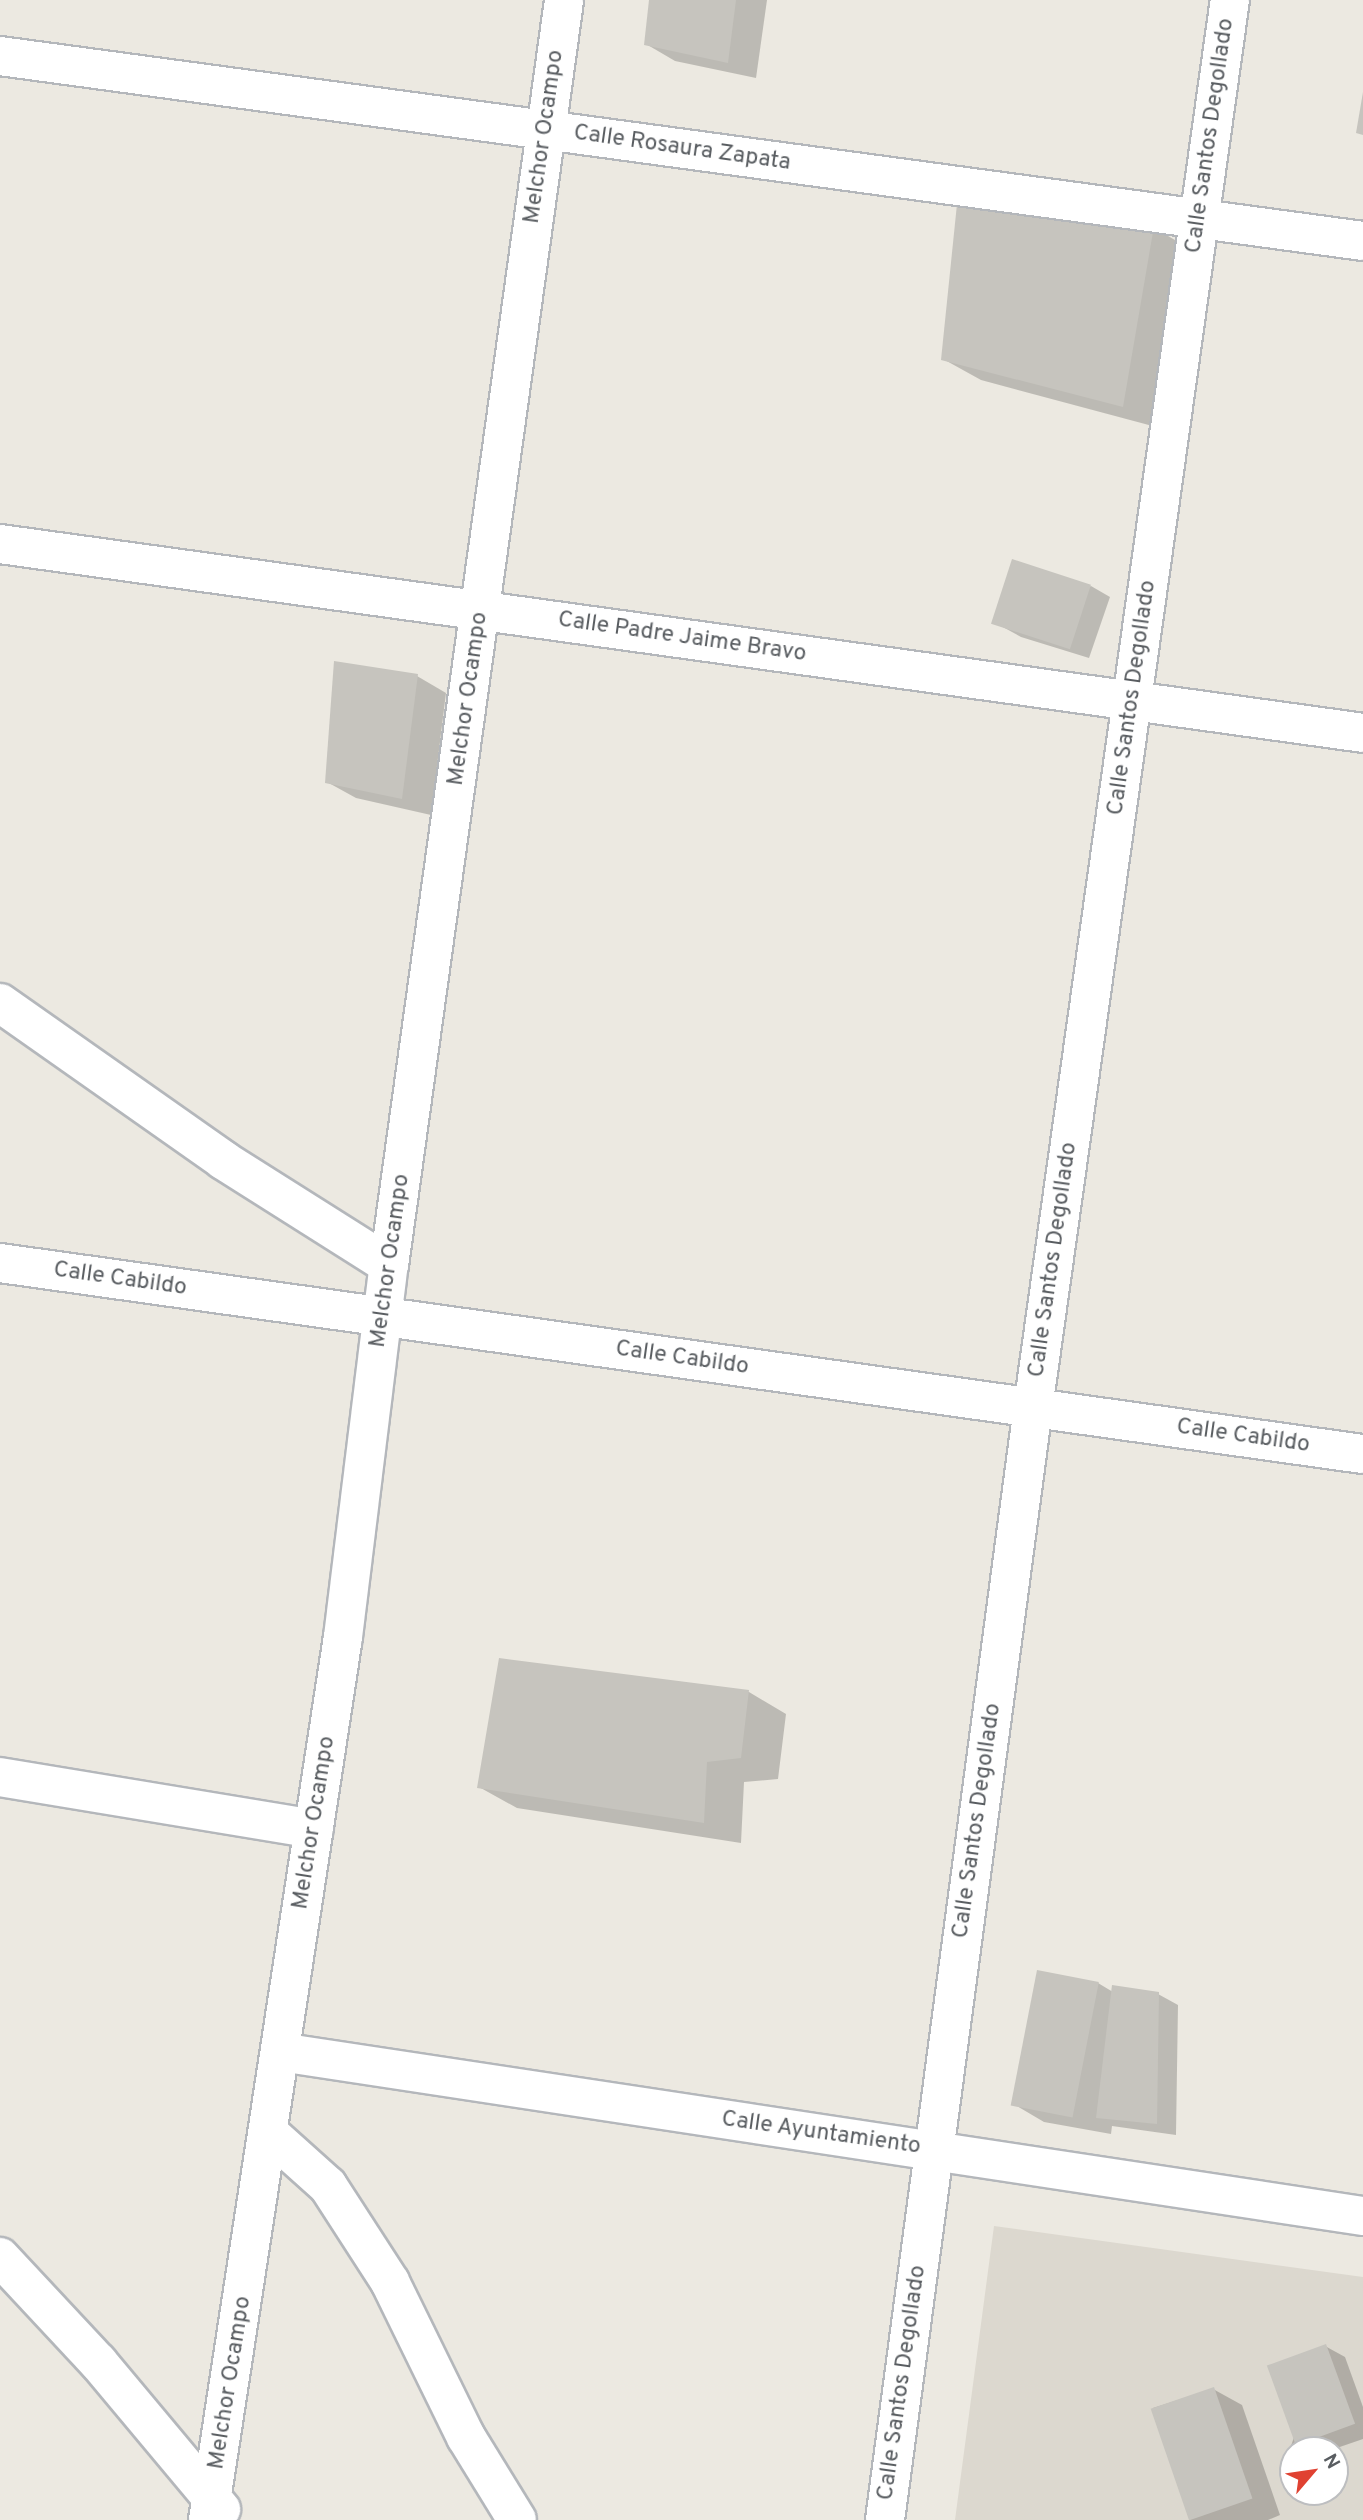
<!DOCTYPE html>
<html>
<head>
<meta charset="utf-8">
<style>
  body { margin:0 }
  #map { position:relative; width:1363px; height:2520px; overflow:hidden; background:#ece9e1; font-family:Overpass,sans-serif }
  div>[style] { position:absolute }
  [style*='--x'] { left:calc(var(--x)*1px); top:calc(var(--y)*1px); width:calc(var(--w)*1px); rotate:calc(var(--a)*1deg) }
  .education>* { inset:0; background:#dcd8cf }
  .shadow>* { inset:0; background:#0003 }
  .building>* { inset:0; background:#c6c4be; transform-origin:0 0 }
  .roads { filter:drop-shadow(2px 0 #b4b7bb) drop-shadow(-2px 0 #b4b7bb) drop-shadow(0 2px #b4b7bb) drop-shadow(0 -2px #b4b7bb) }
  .minor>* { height:38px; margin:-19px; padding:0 19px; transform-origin:19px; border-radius:19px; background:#fff }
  span { translate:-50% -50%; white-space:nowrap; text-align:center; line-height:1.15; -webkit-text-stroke:5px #fff; paint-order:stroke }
  .street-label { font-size:23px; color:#595d61 }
  .north { position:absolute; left:1279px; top:2436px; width:70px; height:70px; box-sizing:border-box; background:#fff; border:2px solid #bdbec0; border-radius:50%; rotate:61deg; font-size:19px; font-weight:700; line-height:28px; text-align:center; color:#595d61 }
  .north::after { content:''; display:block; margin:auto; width:24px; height:32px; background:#e04232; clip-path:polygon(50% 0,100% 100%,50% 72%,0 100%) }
</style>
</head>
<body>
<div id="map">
  <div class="education">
    <div style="clip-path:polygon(evenodd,994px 2226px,1363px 2277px,1363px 2520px,955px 2520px,994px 2226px,1293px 2450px,1335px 2450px,1335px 2492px,1293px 2492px,1293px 2450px)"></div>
  </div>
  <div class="shadow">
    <div style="clip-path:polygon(651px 0,767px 0,756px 78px,675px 61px,646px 44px)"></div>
    <div style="clip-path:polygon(1153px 227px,1190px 249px,1160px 428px,981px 380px,943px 359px)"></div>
    <div style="clip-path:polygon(1091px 586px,1110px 597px,1089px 658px,1021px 637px,1001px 626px)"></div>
    <div style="clip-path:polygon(417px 676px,446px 693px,431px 815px,356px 798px,327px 782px)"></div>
    <div style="clip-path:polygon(501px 1660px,749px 1692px,786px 1714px,778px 1779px,744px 1782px,741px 1843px,517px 1808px,479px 1787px)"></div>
    <div style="clip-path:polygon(1098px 1983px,1113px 1992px,1158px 1994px,1178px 2005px,1176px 2135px,1112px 2126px,1111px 2134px,1044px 2122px,1015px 2105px)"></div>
    <div style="clip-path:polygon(1325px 2346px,1345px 2357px,1363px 2407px,1363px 2439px,1331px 2450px,1298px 2450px,1291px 2446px)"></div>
    <div style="clip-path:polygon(1213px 2389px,1242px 2405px,1280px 2515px,1268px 2520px,1190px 2520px,1153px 2408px)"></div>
  </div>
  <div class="building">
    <div style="clip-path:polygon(649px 0,736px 0,728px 63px,644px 45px)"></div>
    <div style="clip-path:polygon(1363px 92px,1363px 135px,1356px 133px)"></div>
    <div style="clip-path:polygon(957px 204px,1154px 226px,1123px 407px,941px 360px)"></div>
    <div style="left:1012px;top:559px;width:83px;height:68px;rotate:18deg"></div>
    <div style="clip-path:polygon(334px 661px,418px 674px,402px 799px,325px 783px)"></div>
    <div style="clip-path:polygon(499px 1658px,749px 1690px,741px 1758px,707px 1762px,704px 1823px,477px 1788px)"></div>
    <div style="left:1037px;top:1970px;width:63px;height:138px;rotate:11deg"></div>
    <div style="clip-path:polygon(1112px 1985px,1159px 1992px,1157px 2124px,1096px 2118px)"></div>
    <div style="left:1326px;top:2344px;width:85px;height:63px;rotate:70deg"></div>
    <div style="left:1214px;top:2387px;width:118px;height:67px;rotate:71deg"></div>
  </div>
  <div class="roads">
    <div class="minor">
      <div style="--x:0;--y:56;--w:1375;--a:7.73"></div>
      <div style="--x:0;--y:544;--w:1376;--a:7.89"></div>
      <div style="--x:0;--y:1003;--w:273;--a:35.1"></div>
      <div style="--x:223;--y:1160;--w:196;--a:32.3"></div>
      <div style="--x:0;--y:1263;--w:1376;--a:7.98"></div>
      <div style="--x:0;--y:1777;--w:318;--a:9.4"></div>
      <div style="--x:280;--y:2052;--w:1095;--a:8.61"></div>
      <div style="--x:269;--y:2133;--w:79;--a:41.9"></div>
      <div style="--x:328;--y:2186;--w:114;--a:57.1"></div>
      <div style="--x:390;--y:2282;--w:173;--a:63.9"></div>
      <div style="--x:466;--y:2437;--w:97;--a:58.4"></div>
      <div style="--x:0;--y:2257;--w:144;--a:47"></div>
      <div style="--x:98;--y:2362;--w:192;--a:50.1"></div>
      <div style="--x:208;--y:2520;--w:893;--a:-81.31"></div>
      <div style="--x:343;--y:1637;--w:375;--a:-83"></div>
      <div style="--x:389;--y:1265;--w:1277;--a:-82.12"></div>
      <div style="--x:885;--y:2520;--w:1122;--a:-82.42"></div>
      <div style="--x:1033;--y:1408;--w:1422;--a:-82.04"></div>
    </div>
  </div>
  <div class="street-label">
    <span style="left:1211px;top:136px;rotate:-82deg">Calle Santos Degollado</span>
    <span style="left:545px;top:137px;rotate:-82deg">Melchor Ocampo</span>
    <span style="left:682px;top:149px;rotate:8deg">Calle Rosaura Zapata</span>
    <span style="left:682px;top:638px;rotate:8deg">Calle Padre Jaime Bravo</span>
    <span style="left:1133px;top:698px;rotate:-82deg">Calle Santos Degollado</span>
    <span style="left:469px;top:699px;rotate:-82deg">Melchor Ocampo</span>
    <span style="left:1054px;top:1260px;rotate:-82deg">Calle Santos Degollado</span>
    <span style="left:391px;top:1261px;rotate:-82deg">Melchor Ocampo</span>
    <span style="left:120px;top:1280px;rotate:8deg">Calle Cabildo</span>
    <span style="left:682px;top:1359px;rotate:8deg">Calle Cabildo</span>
    <span style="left:1243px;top:1437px;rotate:8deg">Calle Cabildo</span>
    <span style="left:978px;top:1821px;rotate:-82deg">Calle Santos Degollado</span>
    <span style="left:315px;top:1823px;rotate:-81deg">Melchor Ocampo</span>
    <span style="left:821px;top:2134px;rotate:8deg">Calle Ayuntamiento</span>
    <span style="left:231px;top:2383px;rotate:-81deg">Melchor Ocampo</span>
    <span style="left:903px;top:2383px;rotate:-82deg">Calle Santos Degollado</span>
  </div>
  <div class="north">N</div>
</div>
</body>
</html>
